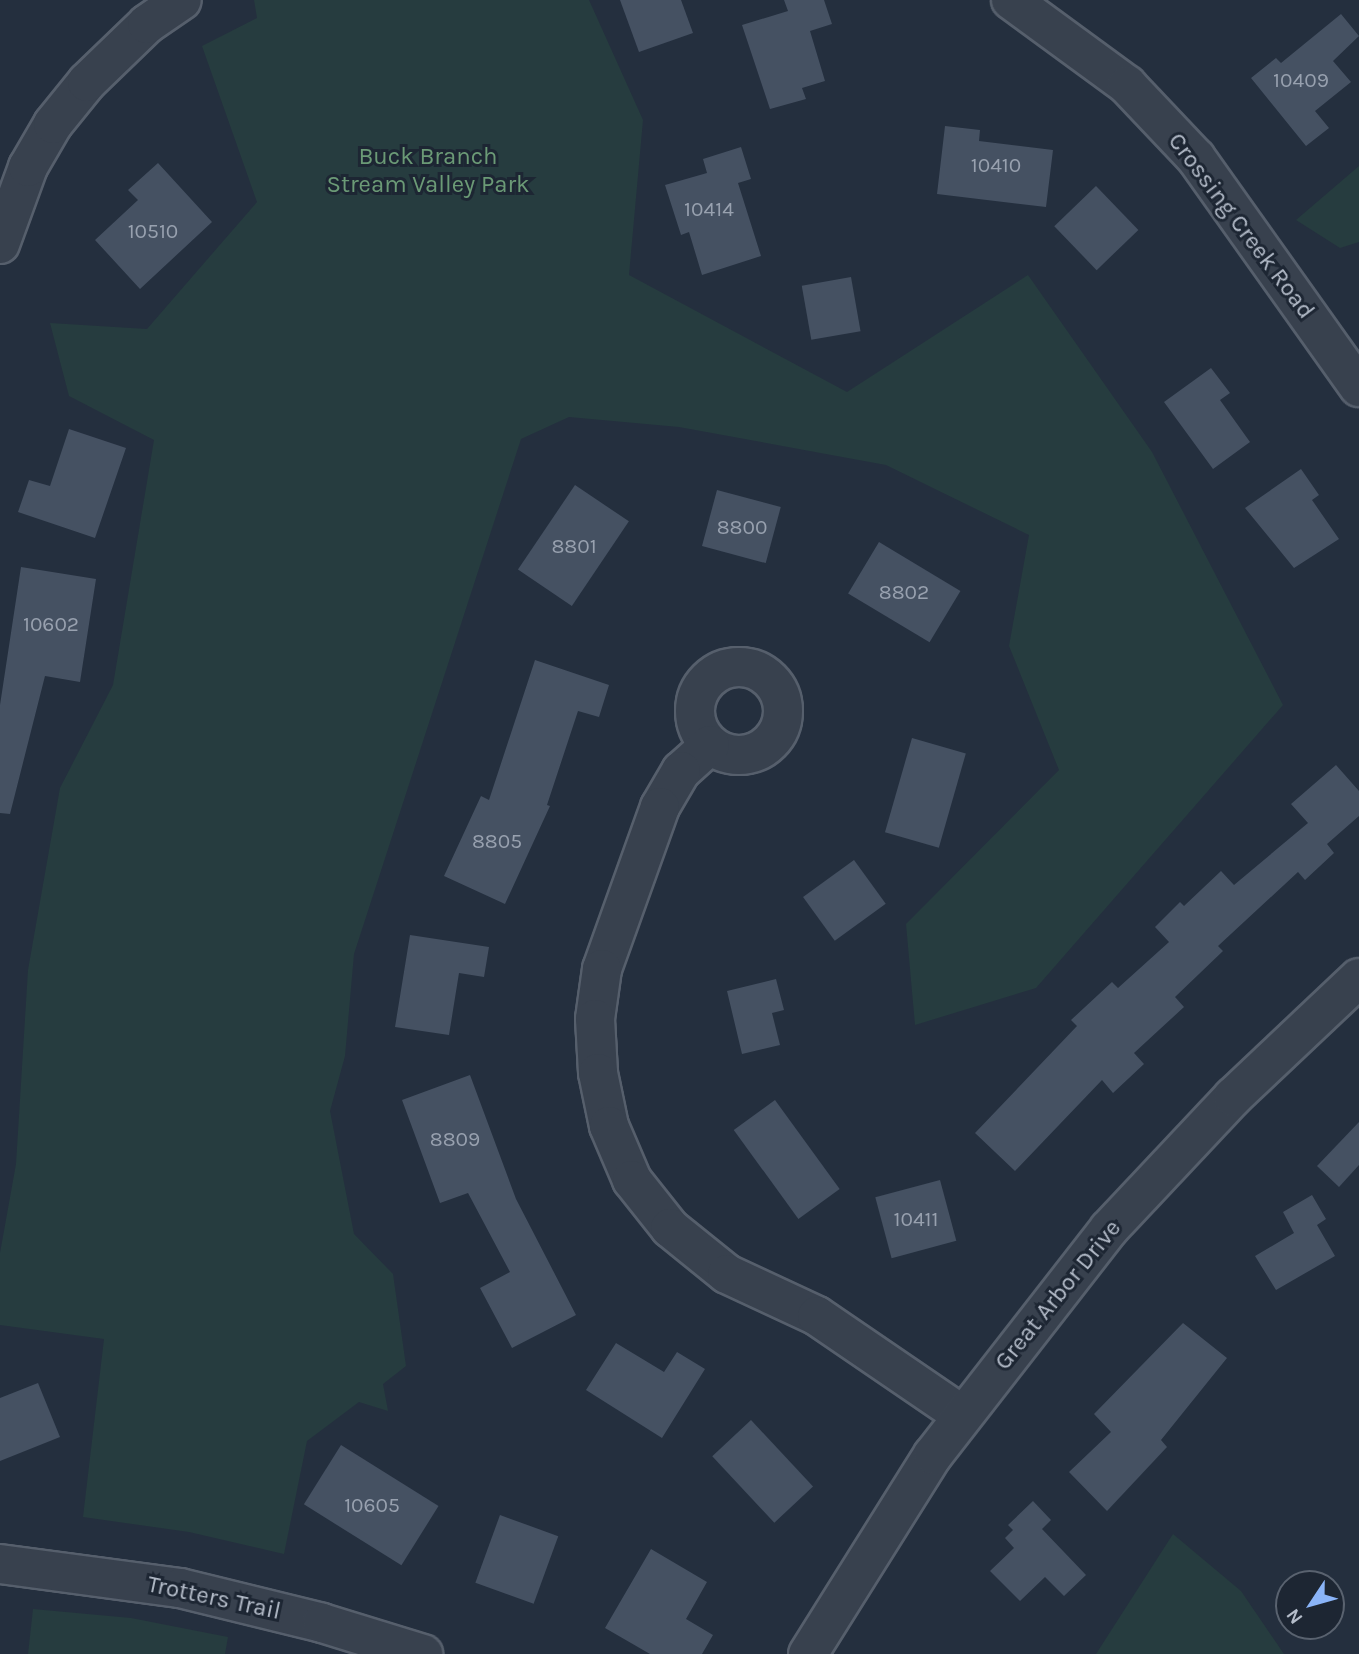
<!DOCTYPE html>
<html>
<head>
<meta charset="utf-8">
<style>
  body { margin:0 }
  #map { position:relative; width:1359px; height:1654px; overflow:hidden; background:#242f3e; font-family:Karla,sans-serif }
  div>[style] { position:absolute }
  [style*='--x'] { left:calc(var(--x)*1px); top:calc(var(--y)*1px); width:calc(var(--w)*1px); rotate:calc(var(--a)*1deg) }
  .green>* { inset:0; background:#263c3f }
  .building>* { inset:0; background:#455162; transform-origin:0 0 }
  .roads { filter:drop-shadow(2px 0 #565f6c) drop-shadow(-2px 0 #565f6c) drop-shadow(0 2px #565f6c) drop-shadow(0 -2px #565f6c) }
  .minor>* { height:38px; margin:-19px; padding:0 19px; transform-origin:19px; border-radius:19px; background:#38414e }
  .minor>.ring { margin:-19px; padding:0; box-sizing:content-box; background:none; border:38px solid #38414e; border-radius:50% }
  span { translate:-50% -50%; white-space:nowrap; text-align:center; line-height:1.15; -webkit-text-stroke:6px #1d2633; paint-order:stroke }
  .number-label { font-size:21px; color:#98a1af }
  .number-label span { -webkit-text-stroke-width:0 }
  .park-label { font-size:24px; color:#6b9a76 }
  .street-label { font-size:24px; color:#b4bcc9 }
  .north { position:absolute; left:1275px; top:1570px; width:70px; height:70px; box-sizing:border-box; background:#1d2633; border:2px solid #59626f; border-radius:50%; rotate:234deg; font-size:19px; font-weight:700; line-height:28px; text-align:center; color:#b4bcc9 }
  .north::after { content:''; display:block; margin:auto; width:24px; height:32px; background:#8ab4f8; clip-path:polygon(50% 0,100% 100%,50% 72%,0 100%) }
</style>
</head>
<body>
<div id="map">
  <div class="green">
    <div style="clip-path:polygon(254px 0,589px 0,643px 120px,629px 275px,847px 392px,1028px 275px,1152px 452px,1283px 705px,1036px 988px,915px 1025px,906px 924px,1059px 770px,1009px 646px,1029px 535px,886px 465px,679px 427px,569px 417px,521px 439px,354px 954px,345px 1056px,330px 1111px,354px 1234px,393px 1274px,406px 1366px,383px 1384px,388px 1411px,359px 1402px,307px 1441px,284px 1554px,189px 1532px,83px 1517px,104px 1339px,0 1325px,0 1253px,16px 1164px,28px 970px,60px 788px,113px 685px,154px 440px,69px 396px,50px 323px,147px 329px,257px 202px,202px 46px,257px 18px)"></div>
    <div style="clip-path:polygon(1359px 166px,1359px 242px,1340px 248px,1296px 220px)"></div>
    <div style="clip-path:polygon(1173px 1534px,1241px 1591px,1284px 1654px,1096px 1654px)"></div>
    <div style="clip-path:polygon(33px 1609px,131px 1618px,228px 1637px,225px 1654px,28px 1654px)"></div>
  </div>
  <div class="building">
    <div style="clip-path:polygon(620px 0,681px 0,693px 33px,639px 52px)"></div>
    <div style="clip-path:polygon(784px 0,824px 0,832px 24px,810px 31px,825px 81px,802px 88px,806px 99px,770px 109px,742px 25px,788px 11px)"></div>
    <div style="clip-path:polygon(1341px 14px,1359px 36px,1333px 61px,1351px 82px,1315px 111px,1329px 128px,1306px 146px,1251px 78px,1276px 58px,1281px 63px)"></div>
    <div style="clip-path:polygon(945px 126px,980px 130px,979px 141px,1053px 150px,1046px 207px,937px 194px)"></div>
    <div style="clip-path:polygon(741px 147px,751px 179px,738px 183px,761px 256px,702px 275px,689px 232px,681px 235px,665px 185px,707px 173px,703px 159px)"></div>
    <div style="clip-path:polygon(158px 163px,212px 222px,140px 289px,95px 240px,138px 200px,128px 190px)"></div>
    <div style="left:1096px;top:186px;width:61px;height:58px;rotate:46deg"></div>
    <div style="left:851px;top:277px;width:55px;height:50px;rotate:80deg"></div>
    <div style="clip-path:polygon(1211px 368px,1230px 393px,1220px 400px,1250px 442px,1213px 469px,1164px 402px)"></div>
    <div style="clip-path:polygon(69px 429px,126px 448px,95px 538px,18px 512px,29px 480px,50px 486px)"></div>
    <div style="clip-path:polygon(1301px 469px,1319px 495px,1312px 500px,1339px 539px,1294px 568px,1245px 508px)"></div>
    <div style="left:575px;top:485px;width:65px;height:102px;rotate:34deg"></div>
    <div style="left:717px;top:490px;width:66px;height:58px;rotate:15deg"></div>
    <div style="left:879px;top:542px;width:95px;height:60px;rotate:31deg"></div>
    <div style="clip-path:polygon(21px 567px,96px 579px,80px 682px,45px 676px,10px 814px,0 813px,0 705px)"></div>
    <div style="clip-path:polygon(535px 660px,609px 685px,599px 717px,578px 711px,547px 805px,550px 806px,505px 904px,444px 876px,481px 796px,489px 800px)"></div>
    <div style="left:912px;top:738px;width:56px;height:98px;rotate:16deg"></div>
    <div style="clip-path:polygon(1336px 765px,1359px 791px,1359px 816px,1327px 844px,1334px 853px,1305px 880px,1298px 872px,1218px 946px,1223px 951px,1175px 997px,1184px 1007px,1134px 1053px,1144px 1064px,1113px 1093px,1102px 1080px,1015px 1171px,975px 1133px,1077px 1026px,1071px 1020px,1112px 982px,1118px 988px,1169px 942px,1155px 927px,1180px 902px,1184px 906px,1221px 871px,1234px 885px,1308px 823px,1291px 804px)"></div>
    <div style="left:854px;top:860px;width:54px;height:63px;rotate:54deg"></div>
    <div style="clip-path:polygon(410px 935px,489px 947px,484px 977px,459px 973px,449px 1035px,395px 1027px)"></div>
    <div style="clip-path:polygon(776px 979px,784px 1010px,772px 1013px,780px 1045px,742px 1054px,727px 991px)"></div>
    <div style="clip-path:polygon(470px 1075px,516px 1199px,576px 1315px,512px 1348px,480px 1288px,510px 1272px,468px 1193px,440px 1203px,402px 1100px)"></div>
    <div style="left:775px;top:1100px;width:110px;height:51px;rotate:54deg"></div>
    <div style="clip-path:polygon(1359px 1122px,1359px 1165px,1339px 1187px,1317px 1166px)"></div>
    <div style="left:940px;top:1180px;width:63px;height:67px;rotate:75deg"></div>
    <div style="clip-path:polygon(1312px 1195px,1326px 1219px,1317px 1225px,1335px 1256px,1276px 1290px,1255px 1256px,1294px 1233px,1283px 1212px)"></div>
    <div style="clip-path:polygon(1183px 1323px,1227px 1358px,1161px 1440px,1167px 1447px,1107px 1511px,1069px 1472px,1111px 1432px,1094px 1414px)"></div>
    <div style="clip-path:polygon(616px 1343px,664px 1372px,677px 1352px,705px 1369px,662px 1438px,586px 1390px)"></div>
    <div style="clip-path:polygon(38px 1383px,60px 1437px,0 1461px,0 1398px)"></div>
    <div style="left:751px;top:1420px;width:91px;height:53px;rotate:47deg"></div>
    <div style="left:341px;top:1445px;width:115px;height:70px;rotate:32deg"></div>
    <div style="clip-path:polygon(1033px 1501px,1051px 1520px,1042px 1529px,1086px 1575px,1064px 1596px,1045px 1577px,1020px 1601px,990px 1571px,1014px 1548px,1005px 1538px,1013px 1530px,1008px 1525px)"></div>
    <div style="left:500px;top:1515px;width:62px;height:72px;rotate:20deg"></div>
    <div style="clip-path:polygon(651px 1549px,707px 1582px,686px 1619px,713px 1635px,702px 1654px,650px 1654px,605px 1628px)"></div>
  </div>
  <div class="roads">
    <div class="minor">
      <div style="--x:1011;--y:0;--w:144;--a:36.2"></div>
      <div style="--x:1127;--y:85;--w:100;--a:46.6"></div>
      <div style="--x:1196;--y:158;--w:281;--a:54.6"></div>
      <div style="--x:0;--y:244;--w:82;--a:-70"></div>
      <div style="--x:28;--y:167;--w:50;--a:-59.8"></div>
      <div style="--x:53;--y:124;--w:54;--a:-51"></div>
      <div style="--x:87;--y:82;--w:83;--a:-44"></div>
      <div style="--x:147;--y:24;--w:42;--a:-34.4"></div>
      <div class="ring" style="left:695px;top:667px;width:50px;height:50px"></div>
      <div style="--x:710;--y:745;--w:39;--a:138"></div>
      <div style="--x:681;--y:771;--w:42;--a:120.3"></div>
      <div style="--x:660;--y:807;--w:172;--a:109.7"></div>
      <div style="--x:602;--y:969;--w:50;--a:98"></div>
      <div style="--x:595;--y:1019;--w:54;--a:86.8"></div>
      <div style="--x:598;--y:1073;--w:54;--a:78.3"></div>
      <div style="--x:609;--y:1126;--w:59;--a:66.9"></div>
      <div style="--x:632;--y:1180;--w:61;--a:51.6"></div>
      <div style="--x:670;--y:1228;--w:73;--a:38.9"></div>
      <div style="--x:727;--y:1274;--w:99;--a:25"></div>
      <div style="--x:817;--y:1316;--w:176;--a:34.3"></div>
      <div style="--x:0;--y:1564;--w:182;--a:7.6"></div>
      <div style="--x:180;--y:1588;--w:146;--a:13.8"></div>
      <div style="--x:322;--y:1623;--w:106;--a:17.1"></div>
      <div style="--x:808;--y:1654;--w:235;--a:-57.9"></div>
      <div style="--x:933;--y:1455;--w:286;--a:-52.1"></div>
      <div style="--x:1109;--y:1229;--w:181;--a:-46.8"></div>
      <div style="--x:1233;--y:1097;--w:173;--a:-43.4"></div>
    </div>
  </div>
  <div class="number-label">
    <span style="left:1301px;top:80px">10409</span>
    <span style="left:996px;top:165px">10410</span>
    <span style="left:709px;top:209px">10414</span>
    <span style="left:153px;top:231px">10510</span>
    <span style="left:742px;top:527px">8800</span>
    <span style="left:574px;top:546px">8801</span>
    <span style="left:904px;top:592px">8802</span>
    <span style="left:51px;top:624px">10602</span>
    <span style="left:497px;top:841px">8805</span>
    <span style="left:455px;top:1139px">8809</span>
    <span style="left:916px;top:1219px">10411</span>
    <span style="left:372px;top:1505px">10605</span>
  </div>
  <div class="park-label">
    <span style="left:428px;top:171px">Buck Branch<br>Stream Valley Park</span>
  </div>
  <div class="street-label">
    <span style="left:1241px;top:226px;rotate:53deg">Crossing Creek Road</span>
    <span style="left:1058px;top:1295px;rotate:-51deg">Great Arbor Drive</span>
    <span style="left:214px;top:1598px;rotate:12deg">Trotters Trail</span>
  </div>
  <div class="north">N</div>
</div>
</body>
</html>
